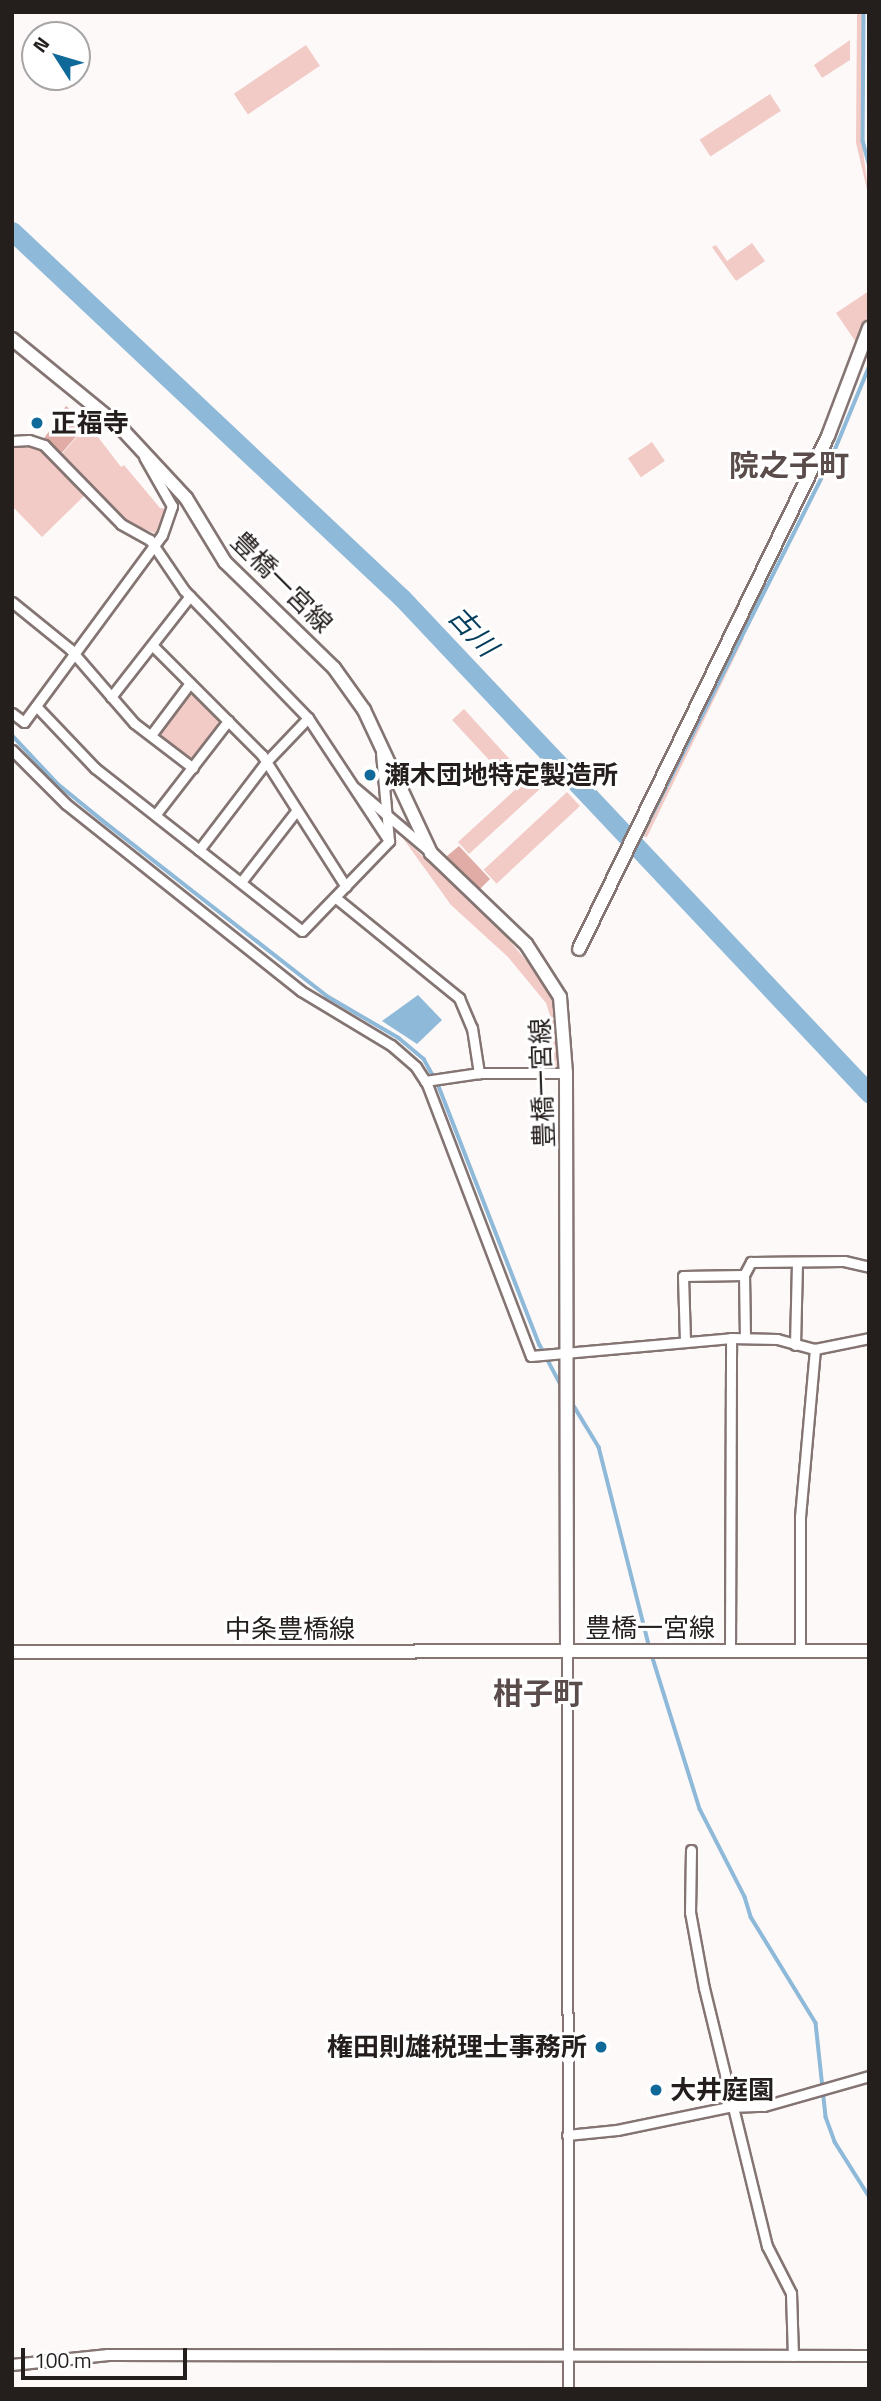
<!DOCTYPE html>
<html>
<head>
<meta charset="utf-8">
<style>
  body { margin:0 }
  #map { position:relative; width:881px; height:2401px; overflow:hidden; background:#fdf9f9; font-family:"Titillium Web","Noto Sans JP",sans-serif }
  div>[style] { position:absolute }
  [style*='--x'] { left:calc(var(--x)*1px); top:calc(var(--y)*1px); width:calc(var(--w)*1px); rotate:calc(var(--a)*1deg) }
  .green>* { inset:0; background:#f2cbc6; transform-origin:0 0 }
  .forest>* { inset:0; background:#e1aca5 }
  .water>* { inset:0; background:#8eb9d8 }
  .stream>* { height:3.5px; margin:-1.75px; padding:0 1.75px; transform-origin:1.75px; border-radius:1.75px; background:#8eb9d8 }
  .river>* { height:19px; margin:-9.5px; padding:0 9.5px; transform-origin:9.5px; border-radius:9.5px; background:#8eb9d8 }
  .roads { filter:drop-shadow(2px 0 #847573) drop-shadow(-2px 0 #847573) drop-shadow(0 2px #847573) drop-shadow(0 -2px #847573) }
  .minor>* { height:9px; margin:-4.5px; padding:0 4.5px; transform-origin:4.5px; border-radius:4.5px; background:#fff }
  .tertiary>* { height:10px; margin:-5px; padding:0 5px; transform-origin:5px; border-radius:5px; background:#fff }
  .secondary>* { height:12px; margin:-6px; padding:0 6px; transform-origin:6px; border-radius:6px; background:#fff }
  .dots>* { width:19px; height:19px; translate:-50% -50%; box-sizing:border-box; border:4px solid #fff; border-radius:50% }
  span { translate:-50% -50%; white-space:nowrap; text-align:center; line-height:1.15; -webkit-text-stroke:6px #fff; paint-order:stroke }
  .poi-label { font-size:26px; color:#241e1d; font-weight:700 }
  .left { translate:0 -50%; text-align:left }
  .right { translate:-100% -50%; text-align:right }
  .street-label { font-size:26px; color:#241e1d }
  .water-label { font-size:28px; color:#043d5c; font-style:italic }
  .quarter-label { font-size:30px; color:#5a4c4a; font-weight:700 }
  .frame { position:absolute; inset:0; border:14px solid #241e1d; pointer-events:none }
  .north { position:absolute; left:21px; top:21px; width:70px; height:70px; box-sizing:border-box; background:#fff; border:2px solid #a7a5a5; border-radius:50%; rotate:307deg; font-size:19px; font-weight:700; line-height:28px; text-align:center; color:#241e1d }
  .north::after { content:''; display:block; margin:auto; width:24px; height:32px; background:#0f6999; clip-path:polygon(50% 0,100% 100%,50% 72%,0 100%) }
  .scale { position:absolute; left:21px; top:2348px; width:166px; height:32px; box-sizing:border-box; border:4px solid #241e1d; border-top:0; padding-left:9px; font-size:21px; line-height:24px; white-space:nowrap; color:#241e1d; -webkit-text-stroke:5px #fff; paint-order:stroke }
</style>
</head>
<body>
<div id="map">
  <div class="green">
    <div style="clip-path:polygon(857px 12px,864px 12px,862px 142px,869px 198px,856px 143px)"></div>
    <div style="clip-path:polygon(850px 40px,850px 60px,822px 78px,814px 65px)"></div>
    <div style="left:306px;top:45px;width:25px;height:87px;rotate:56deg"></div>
    <div style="left:770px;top:94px;width:20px;height:84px;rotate:57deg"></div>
    <div style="clip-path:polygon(752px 243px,765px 261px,736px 281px,712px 247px,716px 245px,727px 261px)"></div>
    <div style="clip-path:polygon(869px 291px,869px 311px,858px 345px,836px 313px)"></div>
    <div style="clip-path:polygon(88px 424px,121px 467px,124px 465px,160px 508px,167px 509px,157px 534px,122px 520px,60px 456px)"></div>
    <div style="left:652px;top:442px;width:23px;height:29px;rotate:56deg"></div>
    <div style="clip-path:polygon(24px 443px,48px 452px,86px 494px,42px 537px,12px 506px,12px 445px)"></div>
    <div style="left:744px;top:638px;width:222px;height:7px;rotate:116deg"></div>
    <div style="clip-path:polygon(186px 694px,195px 694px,218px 718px,218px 726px,195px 757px,187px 758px,161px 738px,160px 728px)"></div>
    <div style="clip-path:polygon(464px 709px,527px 778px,519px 786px,542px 765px,553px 777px,469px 854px,458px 842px,516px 789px,452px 720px)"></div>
    <div style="left:567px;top:792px;width:19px;height:114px;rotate:47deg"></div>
    <div style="clip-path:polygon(402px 837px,499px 928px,555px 995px,557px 1067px,554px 1067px,553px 1025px,546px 1003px,508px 957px,451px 905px)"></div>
  </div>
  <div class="forest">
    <div style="clip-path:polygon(66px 406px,87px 424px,60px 455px,43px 440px)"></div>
    <div style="clip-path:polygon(459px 846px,490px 879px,476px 893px,441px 861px)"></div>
  </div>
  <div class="water">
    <div style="clip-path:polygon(418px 995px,442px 1020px,417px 1044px,382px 1021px)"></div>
  </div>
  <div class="stream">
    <div style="--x:864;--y:12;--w:129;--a:90.4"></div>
    <div style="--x:863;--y:141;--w:24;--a:75"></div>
    <div style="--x:12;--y:735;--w:67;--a:46.8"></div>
    <div style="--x:58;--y:784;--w:63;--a:39.2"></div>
    <div style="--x:107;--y:824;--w:279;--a:38"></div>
    <div style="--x:327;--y:996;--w:83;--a:30.3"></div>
    <div style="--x:399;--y:1038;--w:33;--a:40"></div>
    <div style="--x:424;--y:1059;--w:29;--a:61"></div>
    <div style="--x:438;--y:1084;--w:280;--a:68.7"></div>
    <div style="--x:540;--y:1345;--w:45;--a:62.3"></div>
    <div style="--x:637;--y:845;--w:427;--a:-63.3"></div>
    <div style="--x:829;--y:464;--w:105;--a:-67.6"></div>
    <div style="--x:571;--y:1401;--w:54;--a:58.7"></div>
    <div style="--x:599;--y:1447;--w:207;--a:75.8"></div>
    <div style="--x:652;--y:1655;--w:161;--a:72.7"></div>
    <div style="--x:700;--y:1809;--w:99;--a:62.9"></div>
    <div style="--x:745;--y:1897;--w:21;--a:73"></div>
    <div style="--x:751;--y:1917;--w:124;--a:58.5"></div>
    <div style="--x:816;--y:2023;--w:95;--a:83.9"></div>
    <div style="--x:826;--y:2117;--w:27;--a:70"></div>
    <div style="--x:835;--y:2142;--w:64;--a:57.8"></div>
  </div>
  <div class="river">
    <div style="--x:12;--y:231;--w:536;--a:43.26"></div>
    <div style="--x:402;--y:598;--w:681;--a:46.67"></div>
  </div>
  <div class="roads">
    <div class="minor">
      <div style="--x:12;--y:441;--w:17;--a:-3"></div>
      <div style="--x:29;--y:440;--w:16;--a:18"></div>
      <div style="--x:44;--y:445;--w:110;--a:45.7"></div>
      <div style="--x:121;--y:524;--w:33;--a:29"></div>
      <div style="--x:150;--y:540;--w:60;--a:55.8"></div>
      <div style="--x:184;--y:590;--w:178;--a:45.9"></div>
      <div style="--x:308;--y:718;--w:147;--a:56.6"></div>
      <div style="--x:12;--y:602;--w:75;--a:39"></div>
      <div style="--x:70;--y:649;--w:98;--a:49.1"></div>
      <div style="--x:134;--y:723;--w:74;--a:37.3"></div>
      <div style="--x:152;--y:645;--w:156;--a:45"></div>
      <div style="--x:262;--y:755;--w:156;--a:57.5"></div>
      <div style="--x:111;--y:697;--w:128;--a:-52"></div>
      <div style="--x:36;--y:706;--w:86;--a:46.4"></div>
      <div style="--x:95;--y:768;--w:263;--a:38.2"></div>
      <div style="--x:302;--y:931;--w:125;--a:-46"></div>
      <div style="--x:389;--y:841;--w:88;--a:-95.2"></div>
      <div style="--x:12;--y:713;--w:15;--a:37"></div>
      <div style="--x:24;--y:722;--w:232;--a:-53.6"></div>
      <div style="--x:162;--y:535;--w:31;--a:-71"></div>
      <div style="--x:172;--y:506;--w:56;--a:-119.7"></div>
      <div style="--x:151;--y:735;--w:65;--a:-53.1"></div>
      <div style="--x:12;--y:750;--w:76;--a:45"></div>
      <div style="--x:66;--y:804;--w:300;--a:38.5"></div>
      <div style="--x:301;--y:991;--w:105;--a:31"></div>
      <div style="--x:391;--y:1045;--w:33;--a:41"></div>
      <div style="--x:416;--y:1067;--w:20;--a:57"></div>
      <div style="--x:427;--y:1084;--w:291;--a:69.1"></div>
      <div style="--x:531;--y:1356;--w:201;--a:-5.1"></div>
      <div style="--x:731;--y:1338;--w:46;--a:1.2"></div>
      <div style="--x:777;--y:1339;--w:39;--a:15"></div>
      <div style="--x:815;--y:1349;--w:55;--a:-11.5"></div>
      <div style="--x:355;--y:788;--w:94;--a:40.3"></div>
      <div style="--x:156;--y:814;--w:118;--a:-52.3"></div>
      <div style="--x:199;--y:850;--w:111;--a:-52.7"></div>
      <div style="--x:266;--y:762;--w:61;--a:-46.3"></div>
      <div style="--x:241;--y:882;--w:90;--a:-52.2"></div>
      <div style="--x:336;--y:898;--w:159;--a:39.1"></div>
      <div style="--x:459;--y:998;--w:33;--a:67"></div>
      <div style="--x:472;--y:1028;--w:46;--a:81.2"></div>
      <div style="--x:425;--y:1081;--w:55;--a:-8.4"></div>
      <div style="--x:479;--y:1073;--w:87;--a:0"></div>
      <div style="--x:745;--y:1338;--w:63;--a:-90.9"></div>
      <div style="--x:744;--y:1275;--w:15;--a:-62"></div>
      <div style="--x:751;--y:1262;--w:93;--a:-0.6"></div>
      <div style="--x:844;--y:1261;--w:26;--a:13"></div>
      <div style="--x:685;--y:1340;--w:64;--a:-91.8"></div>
      <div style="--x:683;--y:1276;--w:61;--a:-0.9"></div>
      <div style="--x:795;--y:1345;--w:83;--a:-88.6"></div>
      <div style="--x:800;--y:1649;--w:132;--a:-90"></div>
      <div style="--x:800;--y:1517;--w:169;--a:-84.9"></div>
      <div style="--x:567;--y:1650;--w:739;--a:89.92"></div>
      <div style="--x:730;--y:1650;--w:312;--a:-89.8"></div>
      <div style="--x:691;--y:1850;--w:62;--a:90.9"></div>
      <div style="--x:690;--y:1912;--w:77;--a:79.6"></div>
      <div style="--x:704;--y:1988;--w:266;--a:76.3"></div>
      <div style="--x:767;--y:2246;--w:53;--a:62.9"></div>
      <div style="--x:791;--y:2293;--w:63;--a:88.2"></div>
      <div style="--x:567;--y:2135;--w:50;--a:-5.7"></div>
      <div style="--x:617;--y:2130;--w:113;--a:-11.7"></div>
      <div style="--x:728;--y:2107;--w:36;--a:-2"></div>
      <div style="--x:764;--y:2106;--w:109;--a:-15.9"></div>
    </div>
    <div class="tertiary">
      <div style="--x:12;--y:2365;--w:97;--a:-5.9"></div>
      <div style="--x:108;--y:2355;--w:761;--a:0.08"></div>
    </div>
    <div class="secondary">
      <div style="--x:12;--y:339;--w:139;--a:39.2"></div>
      <div style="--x:120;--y:427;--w:97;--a:47.1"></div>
      <div style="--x:186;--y:498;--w:75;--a:58.6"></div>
      <div style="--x:225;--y:562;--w:152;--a:44.2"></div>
      <div style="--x:334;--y:668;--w:52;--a:54.5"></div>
      <div style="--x:364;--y:710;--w:158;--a:64.9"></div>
      <div style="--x:431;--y:853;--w:132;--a:43.8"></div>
      <div style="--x:526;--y:944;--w:63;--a:57.3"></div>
      <div style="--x:560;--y:997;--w:76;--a:85.5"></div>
      <div style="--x:566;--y:1073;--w:577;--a:89.9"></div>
      <div style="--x:579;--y:949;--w:570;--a:-64.11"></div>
      <div style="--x:828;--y:436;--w:116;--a:-69.2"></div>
      <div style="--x:12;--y:1652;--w:857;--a:-0.07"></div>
    </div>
  </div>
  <div class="dots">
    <div style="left:37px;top:423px;background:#0f6999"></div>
    <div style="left:370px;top:775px;background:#0f6999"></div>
    <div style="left:601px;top:2047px;background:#0f6999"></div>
    <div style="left:656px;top:2090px;background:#0f6999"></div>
  </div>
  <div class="poi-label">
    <span class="left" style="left:51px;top:423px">正福寺</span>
    <span class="left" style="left:384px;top:775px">瀬木団地特定製造所</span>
    <span class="right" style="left:587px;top:2047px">権田則雄税理士事務所</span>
    <span class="left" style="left:670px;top:2090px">大井庭園</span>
  </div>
  <div class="street-label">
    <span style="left:282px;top:582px;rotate:45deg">豊橋一宮線</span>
    <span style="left:542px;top:1083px;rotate:-92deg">豊橋一宮線</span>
    <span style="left:650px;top:1628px">豊橋一宮線</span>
    <span style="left:290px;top:1629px">中条豊橋線</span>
  </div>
  <div class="water-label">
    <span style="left:473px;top:631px;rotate:47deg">古川</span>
  </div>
  <div class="quarter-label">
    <span style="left:789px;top:465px">院之子町</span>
    <span style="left:538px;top:1693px">柑子町</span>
  </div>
  <div class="frame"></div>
  <div class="north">N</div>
  <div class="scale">100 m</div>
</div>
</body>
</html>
